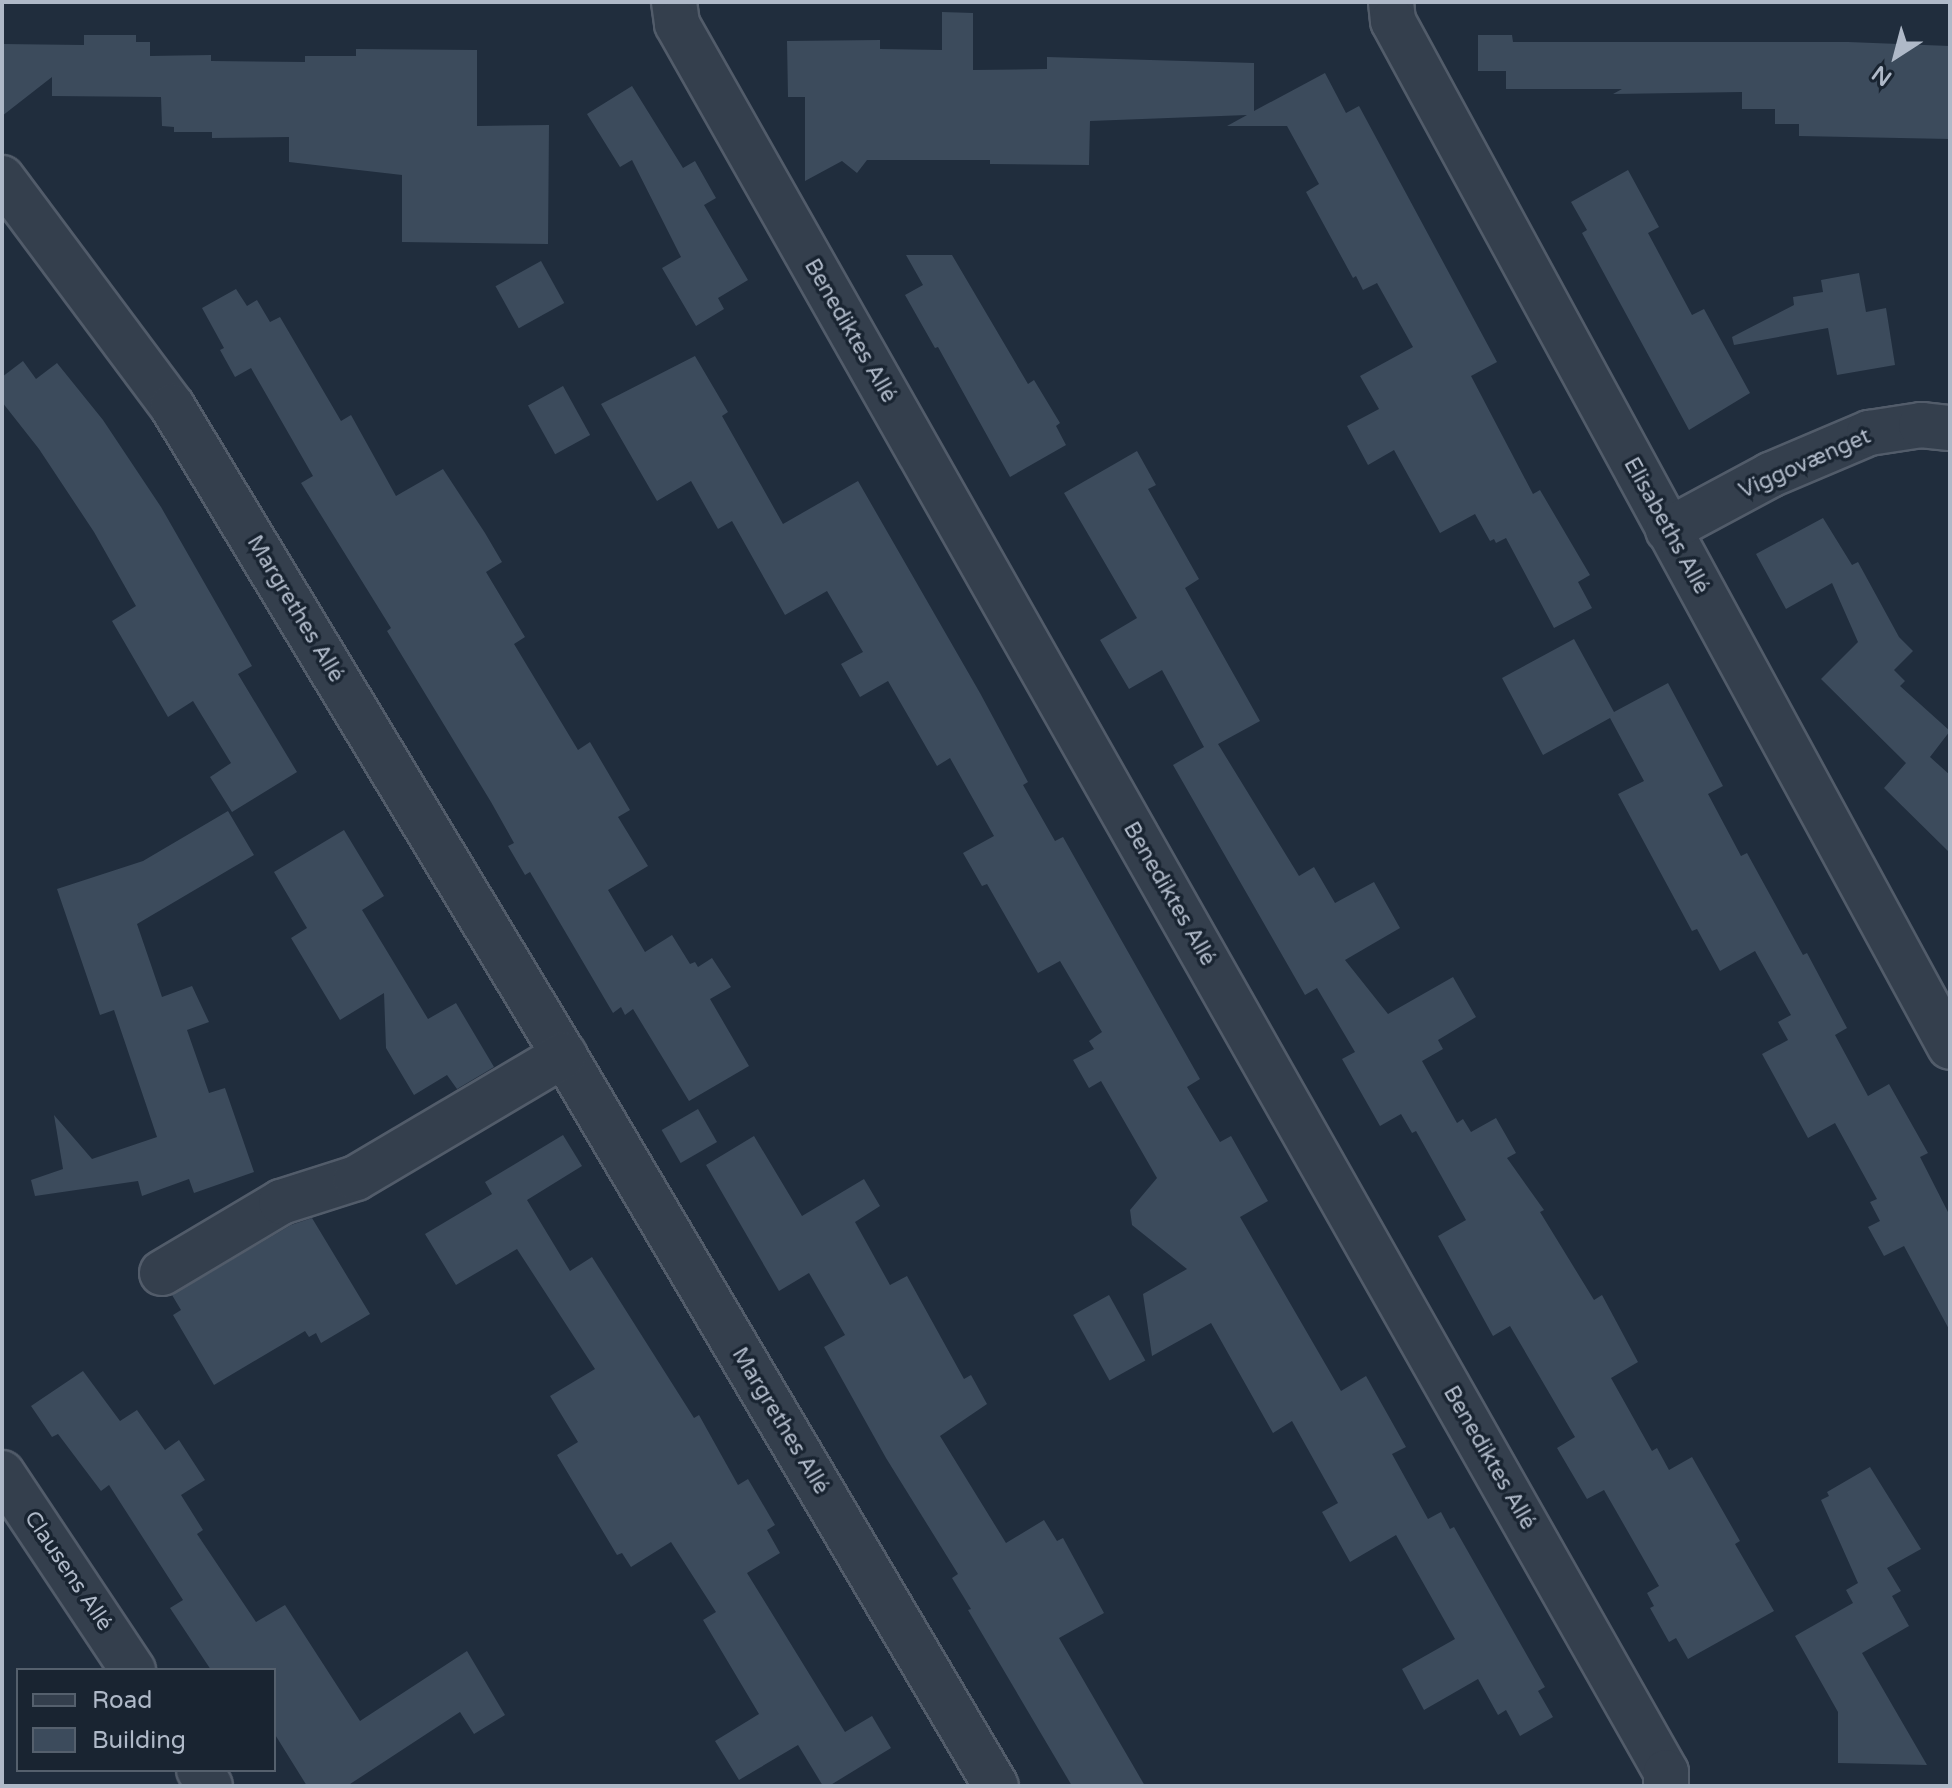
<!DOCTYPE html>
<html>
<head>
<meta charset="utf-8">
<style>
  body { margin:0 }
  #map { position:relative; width:1952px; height:1788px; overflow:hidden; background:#202d3d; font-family:"Varela Round",sans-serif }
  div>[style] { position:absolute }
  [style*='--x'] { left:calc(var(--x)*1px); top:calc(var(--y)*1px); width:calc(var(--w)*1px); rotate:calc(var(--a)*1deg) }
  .building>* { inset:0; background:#3c4b5c; transform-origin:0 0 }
  .roads { filter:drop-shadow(2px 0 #525c6a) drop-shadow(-2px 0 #525c6a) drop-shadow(0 2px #525c6a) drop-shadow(0 -2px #525c6a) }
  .minor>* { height:44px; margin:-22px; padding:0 22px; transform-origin:22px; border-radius:22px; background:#343f4d }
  span { translate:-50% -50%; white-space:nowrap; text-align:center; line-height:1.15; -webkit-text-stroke:7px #192431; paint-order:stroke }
  .street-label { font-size:22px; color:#afb9c8 }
  .frame { position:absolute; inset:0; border:4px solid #afb9c8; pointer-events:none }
  .legend { position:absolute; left:16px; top:1668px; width:260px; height:104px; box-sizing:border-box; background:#192431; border:2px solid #55606d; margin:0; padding:10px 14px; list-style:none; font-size:24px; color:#afb9c8 }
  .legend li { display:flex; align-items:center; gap:16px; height:40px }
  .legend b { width:40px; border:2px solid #55606d }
  .north { position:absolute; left:1856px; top:16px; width:80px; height:80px; -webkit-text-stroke:6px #192431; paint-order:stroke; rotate:216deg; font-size:22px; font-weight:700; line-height:32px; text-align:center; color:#afb9c8 }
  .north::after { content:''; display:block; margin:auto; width:28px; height:36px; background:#afb9c8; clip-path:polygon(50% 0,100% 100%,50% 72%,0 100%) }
</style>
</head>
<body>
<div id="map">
  <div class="building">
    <div style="clip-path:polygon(942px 12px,973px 13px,973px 70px,1047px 69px,1047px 57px,1254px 63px,1254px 111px,1325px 73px,1346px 113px,1359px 106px,1497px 362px,1471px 376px,1533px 494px,1540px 490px,1590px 575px,1578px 582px,1592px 608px,1554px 628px,1506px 538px,1496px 543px,1494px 539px,1490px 541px,1475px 514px,1440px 533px,1394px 450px,1368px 465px,1347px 426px,1379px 409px,1360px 376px,1413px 347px,1377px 283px,1363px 290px,1356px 276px,1353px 278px,1306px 192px,1319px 184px,1287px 126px,1227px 126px,1247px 115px,1090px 121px,1089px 165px,990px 164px,990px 160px,867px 160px,857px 173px,842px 161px,805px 181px,805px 97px,788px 97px,787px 41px,880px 40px,880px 49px,942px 50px)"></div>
    <div style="clip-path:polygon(84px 35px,136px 35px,136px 42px,150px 42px,150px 56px,211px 55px,211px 61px,305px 62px,305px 56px,356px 56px,356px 49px,477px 50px,477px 126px,549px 125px,548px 244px,402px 242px,402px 175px,289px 162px,289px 137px,212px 138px,212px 132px,174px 132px,174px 127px,162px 126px,161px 97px,52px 96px,52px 77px,2px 116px,2px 44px,84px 45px)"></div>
    <div style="clip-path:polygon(1478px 35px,1512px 35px,1513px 42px,1848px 42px,1950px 46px,1950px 139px,1799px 136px,1799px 124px,1775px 124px,1775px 109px,1742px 109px,1742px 92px,1613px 94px,1622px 89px,1506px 89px,1506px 71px,1478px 71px)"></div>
    <div style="clip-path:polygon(632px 86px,683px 168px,695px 161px,716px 198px,704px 205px,748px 280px,718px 298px,724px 309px,696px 326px,662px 268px,681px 257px,632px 160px,620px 167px,587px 114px)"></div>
    <div style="clip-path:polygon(1628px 170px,1659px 227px,1648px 233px,1692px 315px,1704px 309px,1750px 393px,1689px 430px,1582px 233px,1587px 230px,1571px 202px)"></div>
    <div style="clip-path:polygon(906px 255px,952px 255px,1028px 384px,1034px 380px,1060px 423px,1056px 426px,1066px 445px,1010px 477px,938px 347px,935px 348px,905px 295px,923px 285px)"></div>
    <div style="left:541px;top:261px;width:48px;height:52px;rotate:61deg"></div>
    <div style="clip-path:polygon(1859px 273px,1866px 312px,1886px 308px,1895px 365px,1837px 375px,1828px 328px,1734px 345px,1732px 337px,1794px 305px,1793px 297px,1823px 292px,1821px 280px)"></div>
    <div style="clip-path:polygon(236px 289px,247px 306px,257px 300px,270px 322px,280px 317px,341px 421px,351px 415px,396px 496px,443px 469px,485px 533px,502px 562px,486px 572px,525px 637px,514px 644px,578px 750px,590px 742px,630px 810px,618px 817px,648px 866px,608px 890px,645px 952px,672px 935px,690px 964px,695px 962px,698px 967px,712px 958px,731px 987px,710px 999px,749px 1066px,689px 1101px,633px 1009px,625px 1015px,621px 1007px,613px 1013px,530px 872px,525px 875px,508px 846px,514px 843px,491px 802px,387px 631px,391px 628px,301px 483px,313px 476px,251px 368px,235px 377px,220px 350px,224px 348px,202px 308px)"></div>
    <div style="clip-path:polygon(695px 356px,728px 412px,722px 416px,783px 524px,858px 481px,980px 693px,1028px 782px,1023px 785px,1055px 841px,1063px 837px,1200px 1079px,1187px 1087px,1220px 1142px,1231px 1136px,1268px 1201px,1240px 1217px,1341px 1391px,1366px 1376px,1406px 1447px,1392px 1454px,1428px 1519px,1441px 1512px,1450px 1529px,1454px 1527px,1545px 1687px,1538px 1691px,1553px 1717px,1520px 1736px,1506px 1710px,1498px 1715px,1478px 1679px,1424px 1710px,1402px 1669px,1455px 1639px,1396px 1535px,1350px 1562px,1322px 1512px,1338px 1503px,1292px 1421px,1273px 1433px,1211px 1323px,1152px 1356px,1143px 1294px,1187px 1269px,1132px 1225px,1130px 1210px,1157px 1178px,1101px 1081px,1089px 1088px,1073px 1060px,1094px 1049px,1089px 1041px,1102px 1032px,1060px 961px,1038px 973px,987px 884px,982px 886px,963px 853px,994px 836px,950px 758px,937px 766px,888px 681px,860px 697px,841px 664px,863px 652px,827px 591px,785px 615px,732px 521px,718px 529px,691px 481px,657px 501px,601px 404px)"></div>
    <div style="clip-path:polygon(23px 361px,36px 379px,57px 363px,103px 420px,161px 507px,252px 666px,238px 674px,297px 772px,232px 812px,210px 777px,231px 763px,193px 701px,168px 717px,112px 621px,136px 606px,94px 532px,39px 449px,2px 402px,2px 377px)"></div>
    <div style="left:563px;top:386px;width:56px;height:40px;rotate:61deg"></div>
    <div style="clip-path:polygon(1137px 451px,1156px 485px,1148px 489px,1199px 579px,1185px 588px,1260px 721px,1218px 744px,1299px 876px,1314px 867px,1335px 903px,1374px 882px,1400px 928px,1345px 960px,1388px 1014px,1453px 977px,1476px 1017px,1438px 1040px,1443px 1049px,1422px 1061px,1457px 1123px,1463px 1119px,1471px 1132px,1496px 1118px,1516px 1153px,1507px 1158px,1544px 1210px,1540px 1212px,1594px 1300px,1602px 1295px,1638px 1362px,1611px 1378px,1652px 1451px,1657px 1448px,1669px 1470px,1692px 1457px,1740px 1541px,1735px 1544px,1774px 1611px,1688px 1659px,1676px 1638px,1669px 1642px,1650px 1608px,1654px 1606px,1647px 1593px,1659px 1586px,1604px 1490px,1587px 1499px,1557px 1448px,1575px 1437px,1510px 1326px,1493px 1336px,1438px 1236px,1466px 1220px,1416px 1131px,1412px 1133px,1401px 1114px,1380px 1126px,1342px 1059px,1355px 1052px,1317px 988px,1305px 995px,1173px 765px,1204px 747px,1162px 670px,1129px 689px,1100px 640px,1137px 618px,1064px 493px)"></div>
    <div style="clip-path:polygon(1823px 518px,1852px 565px,1858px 562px,1899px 637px,1913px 651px,1894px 670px,1905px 681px,1900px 686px,1950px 731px,1930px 757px,1950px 775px,1950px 853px,1884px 788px,1906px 763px,1821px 679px,1858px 642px,1832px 583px,1786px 609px,1756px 554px)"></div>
    <div style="clip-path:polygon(1574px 639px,1614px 712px,1668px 683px,1723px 786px,1708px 794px,1741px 856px,1747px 853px,1803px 955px,1807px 953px,1847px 1028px,1835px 1035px,1868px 1096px,1889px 1084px,1928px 1153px,1920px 1157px,1950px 1216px,1950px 1331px,1904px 1246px,1884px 1256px,1868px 1227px,1880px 1221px,1870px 1202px,1877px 1199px,1835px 1123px,1808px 1138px,1762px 1054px,1788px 1040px,1778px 1022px,1791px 1015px,1755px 951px,1720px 971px,1697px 929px,1692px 931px,1618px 794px,1644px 781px,1610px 718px,1543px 755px,1502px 678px)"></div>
    <div style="clip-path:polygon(228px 811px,254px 855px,137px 924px,162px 997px,192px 986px,209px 1022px,187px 1030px,209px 1093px,225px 1088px,254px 1172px,194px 1193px,189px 1179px,142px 1196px,138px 1181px,35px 1196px,31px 1180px,63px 1169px,54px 1115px,92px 1159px,157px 1137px,114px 1010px,100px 1015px,57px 889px,143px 861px)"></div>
    <div style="clip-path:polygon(344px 830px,384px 896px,362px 910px,428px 1019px,456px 1003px,494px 1067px,457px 1089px,447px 1075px,414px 1095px,386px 1048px,384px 993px,340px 1020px,291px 938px,307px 928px,274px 872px)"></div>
    <div style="left:698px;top:1109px;width:38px;height:42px;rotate:60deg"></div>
    <div style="clip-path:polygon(563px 1135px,582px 1166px,527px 1200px,570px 1271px,592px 1257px,694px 1418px,699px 1415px,738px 1485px,748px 1479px,775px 1525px,767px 1530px,780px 1553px,747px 1573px,845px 1732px,872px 1716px,891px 1748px,829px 1786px,823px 1786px,798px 1745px,739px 1780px,715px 1741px,759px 1714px,703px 1620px,716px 1612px,671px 1542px,631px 1567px,622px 1553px,617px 1555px,557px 1455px,578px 1442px,550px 1396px,595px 1369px,517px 1249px,456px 1285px,425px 1234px,492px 1194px,485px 1182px)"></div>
    <div style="clip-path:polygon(754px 1136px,802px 1216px,864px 1179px,880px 1206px,855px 1222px,890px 1285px,907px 1276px,964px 1379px,971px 1375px,987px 1404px,940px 1436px,1006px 1543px,1044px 1520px,1057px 1541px,1063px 1538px,1104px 1613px,1059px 1638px,1145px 1786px,1072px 1786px,968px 1610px,971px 1609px,952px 1578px,958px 1574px,886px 1458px,824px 1347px,845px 1335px,809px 1273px,779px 1291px,706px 1165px)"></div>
    <div style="clip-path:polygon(312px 1218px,370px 1314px,321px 1343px,316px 1333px,309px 1337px,305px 1331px,214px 1385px,173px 1315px,181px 1310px,172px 1295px,291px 1225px)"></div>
    <div style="left:1109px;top:1295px;width:75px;height:41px;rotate:61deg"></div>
    <div style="clip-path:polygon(83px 1371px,120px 1421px,137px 1410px,165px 1450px,179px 1440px,205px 1480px,181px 1495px,203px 1530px,197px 1534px,256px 1622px,285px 1605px,360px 1721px,467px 1651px,505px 1715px,474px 1734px,460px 1712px,347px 1786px,307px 1786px,274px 1733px,274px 1670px,211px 1670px,170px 1608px,183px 1600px,109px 1485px,101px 1491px,58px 1434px,52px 1437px,31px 1406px)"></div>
    <div style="clip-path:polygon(1870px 1467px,1921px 1549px,1887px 1568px,1901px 1591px,1892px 1596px,1909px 1626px,1862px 1653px,1927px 1765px,1838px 1763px,1838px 1712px,1795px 1636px,1853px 1603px,1846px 1590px,1858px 1583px,1821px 1500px,1829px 1496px,1827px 1492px)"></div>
  </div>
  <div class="roads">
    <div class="minor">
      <div style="--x:674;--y:2;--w:22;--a:82"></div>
      <div style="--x:677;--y:24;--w:2008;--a:60.5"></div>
      <div style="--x:1666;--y:1772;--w:14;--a:90"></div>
      <div style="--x:1391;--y:2;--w:19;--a:84"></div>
      <div style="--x:1393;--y:21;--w:1167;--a:61.5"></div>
      <div style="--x:2;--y:178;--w:284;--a:53.3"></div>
      <div style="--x:172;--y:406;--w:758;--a:58.87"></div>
      <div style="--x:564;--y:1055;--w:849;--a:59.42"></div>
      <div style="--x:1668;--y:530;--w:116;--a:-28.3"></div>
      <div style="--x:1770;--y:475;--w:108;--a:-23"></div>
      <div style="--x:1869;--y:433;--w:53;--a:-8.7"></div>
      <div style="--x:1921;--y:425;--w:29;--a:6"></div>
      <div style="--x:162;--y:1273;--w:139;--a:-30.8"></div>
      <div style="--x:281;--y:1202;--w:79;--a:-17.7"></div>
      <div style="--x:356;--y:1178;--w:242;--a:-30.6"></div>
      <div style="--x:2;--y:1473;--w:237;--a:56.4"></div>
      <div style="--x:199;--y:1770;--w:19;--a:55"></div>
    </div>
  </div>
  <div class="street-label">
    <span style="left:850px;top:331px;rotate:60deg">Benediktes Allé</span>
    <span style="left:1805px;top:464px;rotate:-24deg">Viggovænget</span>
    <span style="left:1666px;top:526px;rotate:61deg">Elisabeths Allé</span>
    <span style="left:295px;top:609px;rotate:59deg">Margrethes Allé</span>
    <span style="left:1169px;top:894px;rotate:60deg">Benediktes Allé</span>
    <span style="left:780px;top:1421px;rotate:59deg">Margrethes Allé</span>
    <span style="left:1489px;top:1458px;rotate:60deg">Benediktes Allé</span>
    <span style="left:68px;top:1571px;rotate:56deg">Clausens Allé</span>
  </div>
  <div class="frame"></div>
  <ul class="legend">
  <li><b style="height:10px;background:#343f4d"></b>Road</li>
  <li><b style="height:22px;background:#3c4b5c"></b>Building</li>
  </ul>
  <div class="north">N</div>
</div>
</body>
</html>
